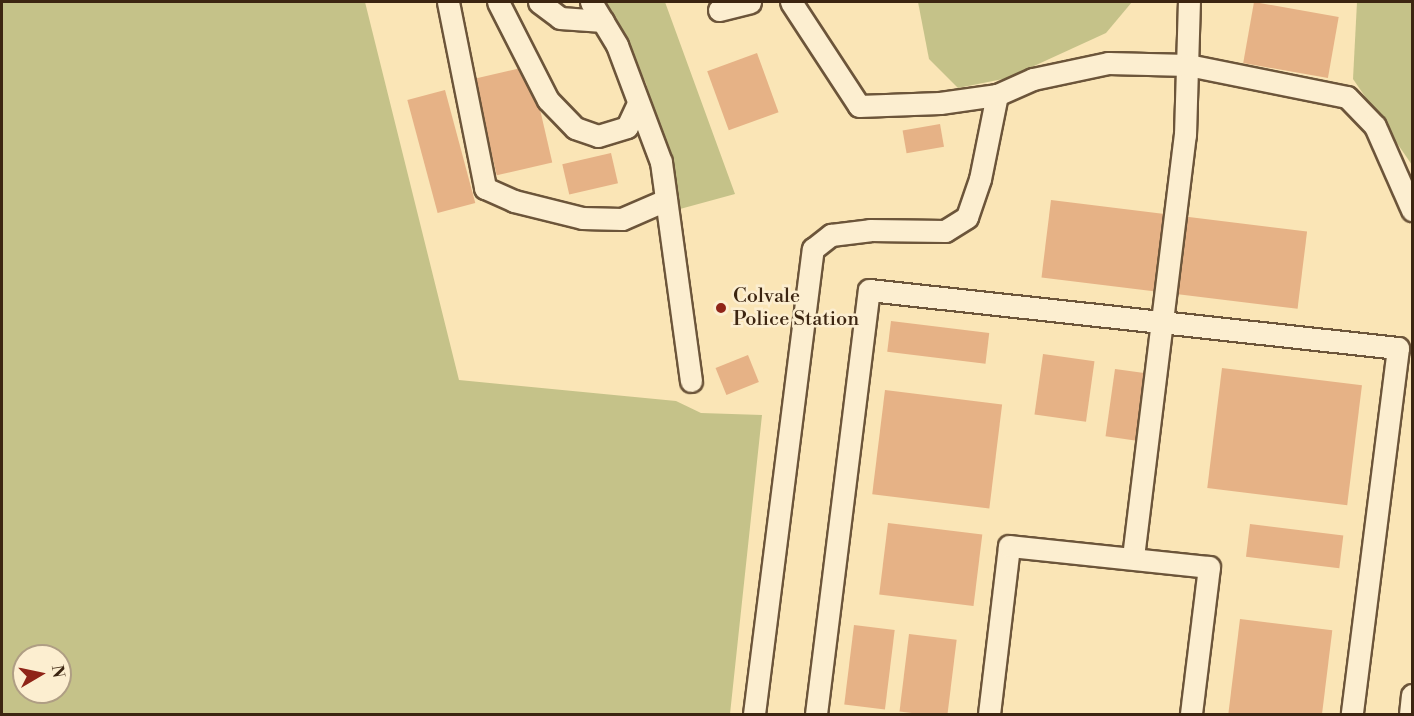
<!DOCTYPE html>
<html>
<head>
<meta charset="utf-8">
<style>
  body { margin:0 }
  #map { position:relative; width:1414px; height:716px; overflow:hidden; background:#fae5b6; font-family:"Libre Bodoni",serif }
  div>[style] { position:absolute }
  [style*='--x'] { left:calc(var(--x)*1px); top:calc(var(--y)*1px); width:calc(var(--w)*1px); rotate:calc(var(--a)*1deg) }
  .green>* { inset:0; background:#c5c289 }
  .building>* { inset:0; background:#e6b286; transform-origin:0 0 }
  .roads { filter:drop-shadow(2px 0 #6c553a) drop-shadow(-2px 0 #6c553a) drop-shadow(0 2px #6c553a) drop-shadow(0 -2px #6c553a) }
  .minor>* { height:21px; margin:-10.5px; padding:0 10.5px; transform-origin:10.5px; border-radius:10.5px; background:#fceed0 }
  .dots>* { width:16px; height:16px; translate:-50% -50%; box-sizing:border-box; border:3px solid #fceed0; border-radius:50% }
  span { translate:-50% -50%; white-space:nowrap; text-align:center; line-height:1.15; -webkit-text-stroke:5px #fceed0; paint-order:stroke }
  .poi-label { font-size:20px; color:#3c2511 }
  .left { translate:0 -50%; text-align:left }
  .frame { position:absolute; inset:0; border:3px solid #3c2511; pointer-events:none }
  .north { position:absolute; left:12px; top:644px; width:60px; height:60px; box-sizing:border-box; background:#fceed0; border:2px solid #af9e84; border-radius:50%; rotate:81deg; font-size:16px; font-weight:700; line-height:24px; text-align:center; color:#3c2511 }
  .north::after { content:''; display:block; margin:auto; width:21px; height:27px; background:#8f2418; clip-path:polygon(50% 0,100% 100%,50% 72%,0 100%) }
</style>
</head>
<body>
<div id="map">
  <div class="green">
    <div style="clip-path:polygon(evenodd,2px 2px,365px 2px,459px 380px,676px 401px,701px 413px,762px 415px,730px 714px,2px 714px,2px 2px,24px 656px,60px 656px,60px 692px,24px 692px,24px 656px)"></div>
    <div style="clip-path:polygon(604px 2px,665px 2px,735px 194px,680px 209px,646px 83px)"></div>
    <div style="clip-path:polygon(918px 2px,1132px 2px,1106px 33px,1008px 78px,958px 88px,929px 59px)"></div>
    <div style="clip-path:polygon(1357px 2px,1412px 2px,1412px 165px,1353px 79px)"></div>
  </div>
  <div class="building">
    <div style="left:1254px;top:2px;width:86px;height:62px;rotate:10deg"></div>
    <div style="left:757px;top:53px;width:63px;height:53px;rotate:70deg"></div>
    <div style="left:530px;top:66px;width:99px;height:57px;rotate:77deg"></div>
    <div style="left:445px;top:90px;width:117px;height:39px;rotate:75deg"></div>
    <div style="left:940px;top:124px;width:23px;height:38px;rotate:80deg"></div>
    <div style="left:611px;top:153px;width:31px;height:50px;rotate:77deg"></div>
    <div style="left:1051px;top:200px;width:258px;height:78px;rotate:7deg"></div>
    <div style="left:891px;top:321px;width:99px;height:31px;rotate:7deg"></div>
    <div style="left:1043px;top:354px;width:52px;height:61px;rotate:8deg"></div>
    <div style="left:748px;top:355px;width:29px;height:35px;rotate:68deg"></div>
    <div style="left:1222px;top:368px;width:141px;height:121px;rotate:7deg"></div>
    <div style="left:1115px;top:369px;width:35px;height:68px;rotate:8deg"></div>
    <div style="left:885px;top:390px;width:118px;height:105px;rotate:7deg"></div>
    <div style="left:888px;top:523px;width:95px;height:72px;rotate:7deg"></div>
    <div style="left:1250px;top:524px;width:94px;height:33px;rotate:7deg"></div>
    <div style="left:1240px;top:619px;width:93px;height:96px;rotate:7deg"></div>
    <div style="left:854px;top:625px;width:41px;height:80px;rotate:7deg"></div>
    <div style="left:909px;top:634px;width:48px;height:78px;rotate:7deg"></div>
  </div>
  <div class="roads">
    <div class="minor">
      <div style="--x:448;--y:2;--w:190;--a:78.7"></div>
      <div style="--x:485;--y:188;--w:32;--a:24"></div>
      <div style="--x:514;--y:201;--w:70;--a:14"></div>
      <div style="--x:582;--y:218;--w:40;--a:1.4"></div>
      <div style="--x:622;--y:219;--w:48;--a:-23.4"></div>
      <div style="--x:498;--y:2;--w:110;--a:63"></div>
      <div style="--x:548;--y:100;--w:39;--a:46"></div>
      <div style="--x:575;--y:128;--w:24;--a:19"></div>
      <div style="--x:598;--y:136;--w:30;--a:-17"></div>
      <div style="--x:627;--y:127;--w:26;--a:-65"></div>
      <div style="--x:539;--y:2;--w:26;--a:37"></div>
      <div style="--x:560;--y:18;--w:43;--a:4"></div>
      <div style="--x:591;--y:2;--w:50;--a:58.8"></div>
      <div style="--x:617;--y:45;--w:125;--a:69.4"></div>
      <div style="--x:661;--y:162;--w:221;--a:82.2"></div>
      <div style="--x:791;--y:2;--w:124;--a:56.8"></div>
      <div style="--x:859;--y:106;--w:81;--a:-2.1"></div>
      <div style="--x:940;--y:103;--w:58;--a:-8"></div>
      <div style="--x:719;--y:10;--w:32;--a:-14"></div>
      <div style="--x:1133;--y:557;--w:425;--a:-83"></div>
      <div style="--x:1185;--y:135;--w:133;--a:-88.3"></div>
      <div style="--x:754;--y:714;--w:469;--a:-82.8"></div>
      <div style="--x:813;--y:249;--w:23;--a:-38"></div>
      <div style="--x:831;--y:235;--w:39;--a:-7"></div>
      <div style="--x:870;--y:230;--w:75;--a:0.8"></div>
      <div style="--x:945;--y:231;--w:26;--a:-32"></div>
      <div style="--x:967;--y:217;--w:40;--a:-71.1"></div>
      <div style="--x:980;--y:179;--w:86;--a:-78.6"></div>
      <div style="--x:997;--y:95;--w:39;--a:-24"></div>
      <div style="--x:1033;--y:79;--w:77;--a:-12"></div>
      <div style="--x:1108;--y:63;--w:80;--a:1.4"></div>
      <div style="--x:1188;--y:65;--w:162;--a:11.4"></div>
      <div style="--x:1347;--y:97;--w:40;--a:46"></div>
      <div style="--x:1375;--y:126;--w:92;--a:66.2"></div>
      <div style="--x:816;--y:714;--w:427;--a:-82.9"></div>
      <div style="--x:869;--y:290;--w:532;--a:6.26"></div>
      <div style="--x:1398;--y:348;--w:369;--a:97.2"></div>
      <div style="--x:989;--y:714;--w:169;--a:-83.2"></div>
      <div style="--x:1009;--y:546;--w:201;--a:6"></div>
      <div style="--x:1209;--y:567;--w:148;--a:97"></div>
      <div style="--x:1410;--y:714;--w:19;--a:-84"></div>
    </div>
  </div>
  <div class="dots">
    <div style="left:721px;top:308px;background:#8f2418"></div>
  </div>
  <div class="poi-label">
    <span class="left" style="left:733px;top:308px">Colvale<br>Police Station</span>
  </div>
  <div class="frame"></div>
  <div class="north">N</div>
</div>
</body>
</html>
